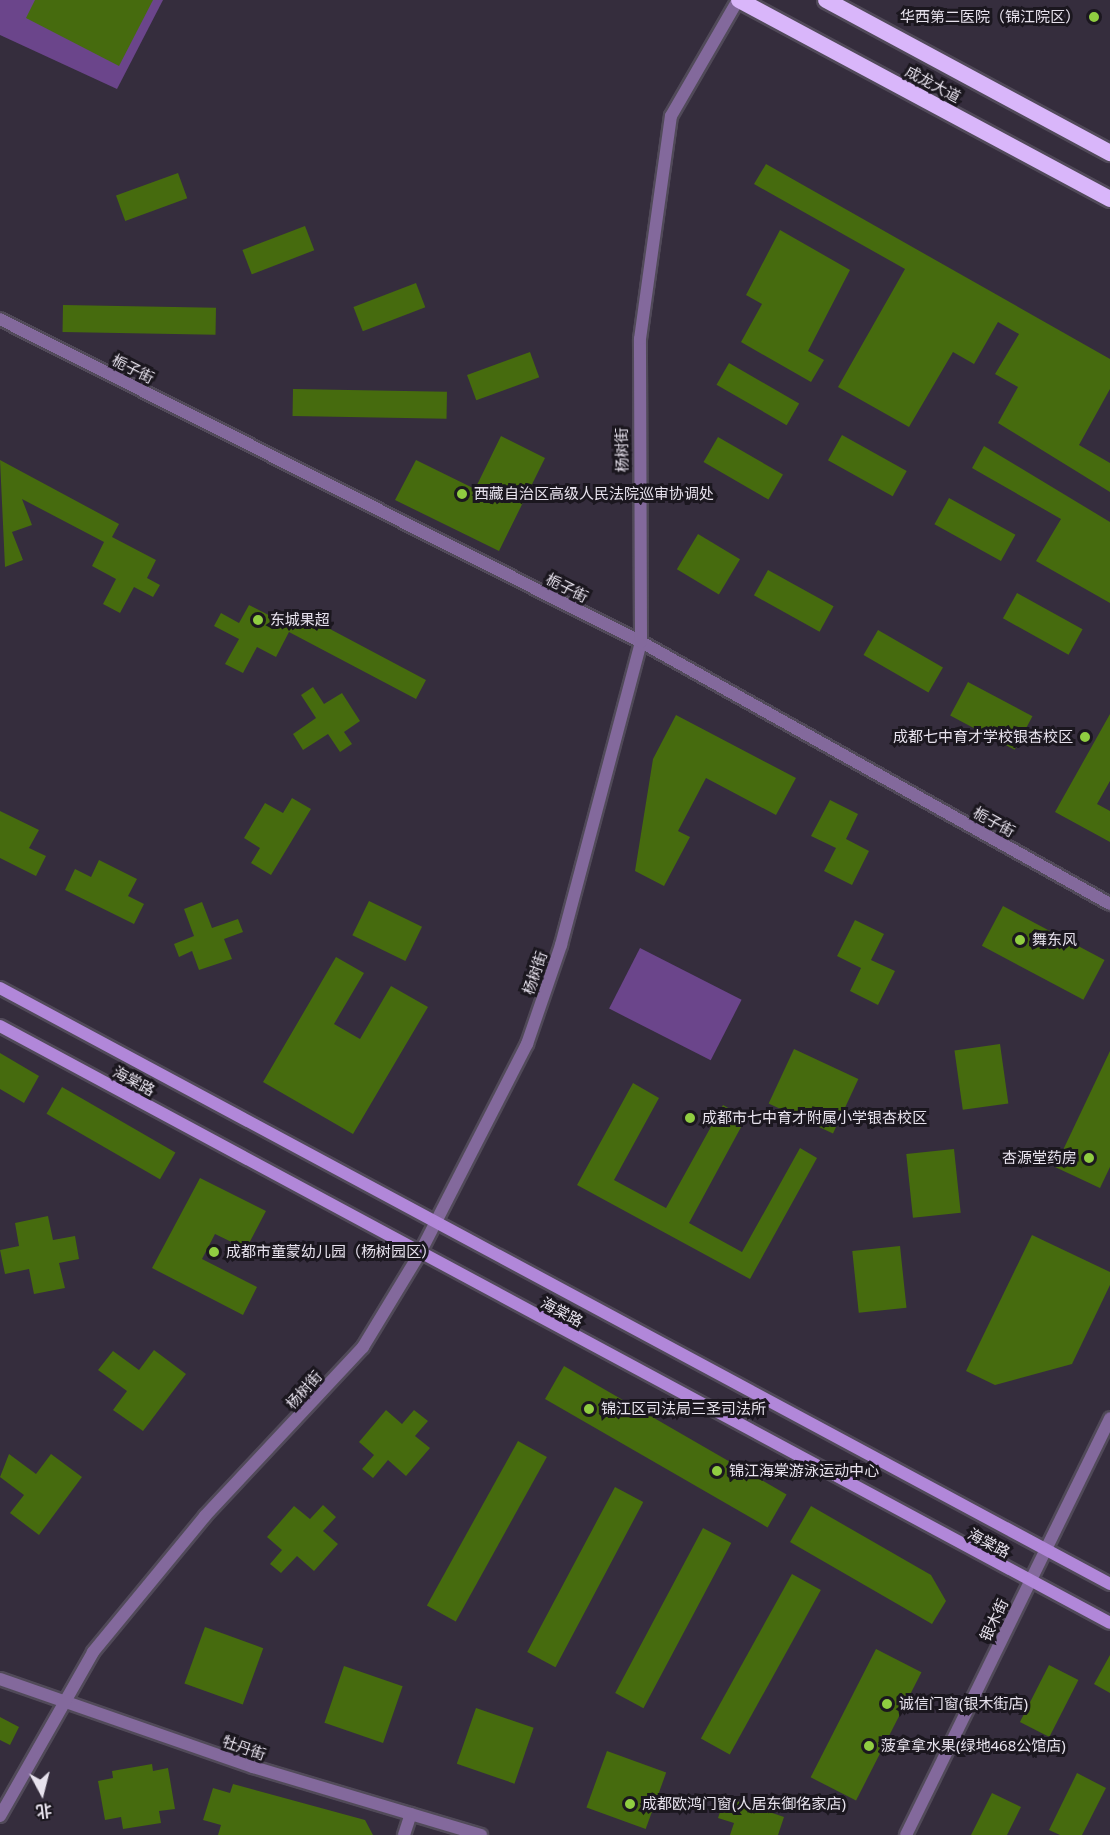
<!DOCTYPE html>
<html>
<head>
<meta charset="utf-8">
<style>
  body { margin:0 }
  #map { position:relative; width:1110px; height:1835px; overflow:hidden; background:#352d3d; font-family:"Noto Sans","Noto Sans SC",sans-serif }
  div>[style] { position:absolute }
  [style*='--x'] { left:calc(var(--x)*1px); top:calc(var(--y)*1px); width:calc(var(--w)*1px); rotate:calc(var(--a)*1deg) }
  .green>* { inset:0; background:#6b458b; transform-origin:0 0 }
  .building>* { inset:0; background:#466b0e; transform-origin:0 0 }
  .roads { filter:drop-shadow(2px 0 #514a59) drop-shadow(-2px 0 #514a59) drop-shadow(0 2px #514a59) drop-shadow(0 -2px #514a59) }
  .minor>* { height:12px; margin:-6px; padding:0 6px; transform-origin:6px; border-radius:6px; background:#83699c }
  .tertiary>* { height:12px; margin:-6px; padding:0 6px; transform-origin:6px; border-radius:6px; background:#83699c }
  .secondary>* { height:12px; margin:-6px; padding:0 6px; transform-origin:6px; border-radius:6px; background:#b187d9 }
  .trunk>* { height:16px; margin:-8px; padding:0 8px; transform-origin:8px; border-radius:8px; background:#d9b6fa }
  .dots>* { width:16px; height:16px; translate:-50% -50%; box-sizing:border-box; border:3px solid #1b171f; border-radius:50% }
  span { translate:-50% -50%; white-space:nowrap; text-align:center; line-height:1.15; -webkit-text-stroke:6px #1b171f; paint-order:stroke }
  .poi-label { font-size:15px; color:#e7e2ed }
  .right { translate:-100% -50%; text-align:right }
  .left { translate:0 -50%; text-align:left }
  .street-label { font-size:15px; color:#e7e2ed }
  .north { position:absolute; left:12px; top:1763px; width:60px; height:60px; -webkit-text-stroke:4px #1b171f; paint-order:stroke; rotate:173deg; font-size:16px; font-weight:700; line-height:24px; text-align:center; color:#e7e2ed }
  .north::after { content:''; display:block; margin:auto; width:21px; height:27px; background:#e7e2ed; clip-path:polygon(50% 0,100% 100%,50% 72%,0 100%) }
</style>
</head>
<body>
<div id="map">
  <div class="green">
    <div style="clip-path:polygon(0 0,163px 0,117px 89px,0 35px)"></div>
    <div style="left:640px;top:948px;width:114px;height:68px;rotate:27deg"></div>
  </div>
  <div class="building">
    <div style="clip-path:polygon(35px 0,153px 0,119px 66px,26px 18px)"></div>
    <div style="clip-path:polygon(766px 164px,1110px 359px,1110px 389px,1079px 445px,1110px 463px,1110px 492px,998px 423px,1018px 387px,995px 374px,1019px 334px,998px 322px,974px 364px,953px 352px,909px 427px,838px 387px,905px 269px,754px 184px)"></div>
    <div style="left:178px;top:173px;width:27px;height:66px;rotate:70deg"></div>
    <div style="left:305px;top:226px;width:26px;height:67px;rotate:69deg"></div>
    <div style="clip-path:polygon(780px 230px,850px 270px,808px 351px,824px 360px,811px 382px,741px 342px,762px 304px,746px 295px)"></div>
    <div style="left:416px;top:283px;width:26px;height:67px;rotate:69deg"></div>
    <div style="left:63px;top:305px;width:153px;height:27px;rotate:1deg"></div>
    <div style="left:530px;top:352px;width:27px;height:67px;rotate:70deg"></div>
    <div style="left:729px;top:363px;width:81px;height:25px;rotate:30deg"></div>
    <div style="left:293px;top:389px;width:154px;height:27px;rotate:1deg"></div>
    <div style="left:842px;top:435px;width:74px;height:29px;rotate:29deg"></div>
    <div style="clip-path:polygon(501px 436px,545px 458px,499px 551px,395px 500px,416px 460px,475px 489px)"></div>
    <div style="left:718px;top:437px;width:75px;height:29px;rotate:30deg"></div>
    <div style="clip-path:polygon(984px 446px,1110px 522px,1110px 603px,1036px 561px,1061px 519px,972px 468px)"></div>
    <div style="clip-path:polygon(0 460px,119px 524px,112px 537px,156px 560px,147px 578px,160px 585px,153px 597px,134px 587px,120px 613px,103px 604px,116px 579px,92px 566px,104px 542px,22px 499px,32px 525px,12px 532px,23px 560px,5px 567px)"></div>
    <div style="left:949px;top:498px;width:76px;height:30px;rotate:29deg"></div>
    <div style="left:698px;top:534px;width:49px;height:41px;rotate:31deg"></div>
    <div style="left:768px;top:570px;width:75px;height:29px;rotate:29deg"></div>
    <div style="left:1017px;top:593px;width:75px;height:29px;rotate:29deg"></div>
    <div style="clip-path:polygon(249px 605px,290px 626px,298px 612px,426px 680px,416px 699px,289px 632px,276px 657px,257px 647px,243px 673px,225px 664px,239px 639px,214px 626px,221px 613px,239px 623px)"></div>
    <div style="left:878px;top:630px;width:75px;height:29px;rotate:30deg"></div>
    <div style="left:968px;top:682px;width:73px;height:38px;rotate:28deg"></div>
    <div style="clip-path:polygon(313px 687px,324px 704px,342px 693px,360px 721px,344px 732px,352px 744px,340px 752px,328px 734px,303px 750px,293px 734px,316px 718px,301px 695px)"></div>
    <div style="clip-path:polygon(1110px 714px,1110px 781px,1097px 804px,1110px 811px,1110px 842px,1055px 812px)"></div>
    <div style="clip-path:polygon(676px 715px,796px 778px,776px 815px,706px 778px,678px 831px,690px 837px,664px 886px,635px 871px,653px 759px)"></div>
    <div style="clip-path:polygon(292px 798px,311px 809px,271px 875px,251px 863px,260px 848px,244px 838px,265px 803px,283px 813px)"></div>
    <div style="clip-path:polygon(830px 800px,858px 814px,846px 839px,869px 851px,852px 885px,824px 871px,836px 848px,811px 836px)"></div>
    <div style="clip-path:polygon(0 811px,39px 830px,29px 848px,46px 856px,36px 876px,0 858px)"></div>
    <div style="clip-path:polygon(99px 860px,137px 879px,128px 896px,144px 904px,134px 924px,65px 890px,75px 869px,91px 877px)"></div>
    <div style="left:369px;top:901px;width:59px;height:38px;rotate:26deg"></div>
    <div style="clip-path:polygon(202px 902px,212px 928px,238px 919px,243px 932px,224px 939px,232px 959px,199px 970px,192px 951px,179px 957px,174px 944px,194px 936px,184px 909px)"></div>
    <div style="left:1003px;top:906px;width:115px;height:45px;rotate:28deg"></div>
    <div style="clip-path:polygon(855px 920px,884px 934px,871px 960px,895px 971px,878px 1005px,850px 991px,861px 968px,837px 956px)"></div>
    <div style="clip-path:polygon(336px 957px,364px 973px,334px 1024px,360px 1039px,391px 986px,428px 1007px,353px 1134px,263px 1082px)"></div>
    <div style="left:1000px;top:1044px;width:60px;height:46px;rotate:82deg"></div>
    <div style="left:794px;top:1049px;width:71px;height:60px;rotate:25deg"></div>
    <div style="clip-path:polygon(1110px 1051px,1110px 1167px,1100px 1188px,1055px 1167px)"></div>
    <div style="clip-path:polygon(0 1053px,39px 1076px,24px 1103px,0 1089px)"></div>
    <div style="clip-path:polygon(633px 1083px,659px 1098px,614px 1180px,666px 1208px,723px 1105px,746px 1118px,689px 1223px,742px 1252px,800px 1148px,817px 1158px,750px 1279px,577px 1185px)"></div>
    <div style="left:62px;top:1087px;width:131px;height:31px;rotate:30deg"></div>
    <div style="left:954px;top:1149px;width:64px;height:48px;rotate:84deg"></div>
    <div style="clip-path:polygon(200px 1178px,266px 1211px,246px 1249px,215px 1234px,202px 1259px,257px 1287px,243px 1315px,152px 1268px)"></div>
    <div style="clip-path:polygon(48px 1216px,53px 1240px,75px 1236px,79px 1259px,59px 1263px,65px 1288px,34px 1294px,29px 1269px,5px 1274px,0 1250px,19px 1246px,15px 1223px)"></div>
    <div style="clip-path:polygon(1032px 1235px,1110px 1272px,1110px 1285px,1072px 1364px,995px 1385px,966px 1371px)"></div>
    <div style="left:900px;top:1246px;width:62px;height:48px;rotate:84deg"></div>
    <div style="clip-path:polygon(154px 1350px,186px 1374px,143px 1431px,113px 1410px,127px 1391px,98px 1370px,113px 1351px,139px 1370px)"></div>
    <div style="left:564px;top:1366px;width:257px;height:38px;rotate:30deg"></div>
    <div style="clip-path:polygon(386px 1410px,402px 1424px,414px 1410px,428px 1421px,415px 1436px,430px 1448px,406px 1476px,388px 1460px,373px 1478px,362px 1469px,374px 1455px,359px 1442px)"></div>
    <div style="left:518px;top:1441px;width:33px;height:188px;rotate:29deg"></div>
    <div style="clip-path:polygon(9px 1454px,36px 1474px,51px 1454px,82px 1477px,39px 1535px,10px 1513px,24px 1495px,0 1477px)"></div>
    <div style="left:615px;top:1487px;width:32px;height:187px;rotate:28deg"></div>
    <div style="clip-path:polygon(323px 1505px,336px 1517px,323px 1531px,338px 1544px,314px 1571px,297px 1556px,281px 1573px,270px 1564px,282px 1550px,267px 1537px,294px 1506px,310px 1519px)"></div>
    <div style="clip-path:polygon(811px 1506px,931px 1575px,946px 1601px,932px 1624px,790px 1542px)"></div>
    <div style="left:703px;top:1528px;width:32px;height:187px;rotate:28deg"></div>
    <div style="left:792px;top:1574px;width:33px;height:188px;rotate:29deg"></div>
    <div style="left:205px;top:1627px;width:62px;height:60px;rotate:20deg"></div>
    <div style="left:876px;top:1649px;width:51px;height:144px;rotate:27deg"></div>
    <div style="clip-path:polygon(1110px 1655px,1110px 1693px,1094px 1684px)"></div>
    <div style="left:1049px;top:1665px;width:33px;height:64px;rotate:27deg"></div>
    <div style="left:344px;top:1666px;width:62px;height:60px;rotate:19deg"></div>
    <div style="left:476px;top:1708px;width:61px;height:59px;rotate:19deg"></div>
    <div style="clip-path:polygon(0 1717px,19px 1727px,10px 1745px,0 1740px)"></div>
    <div style="left:607px;top:1751px;width:63px;height:60px;rotate:20deg"></div>
    <div style="clip-path:polygon(152px 1764px,153px 1771px,168px 1768px,175px 1809px,159px 1811px,161px 1823px,123px 1829px,121px 1817px,105px 1820px,98px 1781px,113px 1778px,112px 1771px)"></div>
    <div style="clip-path:polygon(1077px 1773px,1106px 1788px,1082px 1835px,1060px 1835px,1049px 1830px)"></div>
    <div style="clip-path:polygon(233px 1784px,365px 1820px,373px 1835px,218px 1835px,221px 1825px,203px 1820px,213px 1788px,230px 1793px)"></div>
    <div style="clip-path:polygon(992px 1793px,1021px 1807px,1007px 1835px,971px 1835px)"></div>
    <div style="clip-path:polygon(725px 1797px,784px 1817px,778px 1835px,730px 1835px,734px 1823px,718px 1818px)"></div>
  </div>
  <div class="roads">
    <div class="minor">
      <div style="--x:0;--y:319;--w:718;--a:26.74"></div>
      <div style="--x:641;--y:642;--w:537;--a:29.19"></div>
      <div style="--x:404;--y:1835;--w:22;--a:-72"></div>
    </div>
    <div class="tertiary">
      <div style="--x:0;--y:1679;--w:268;--a:19.2"></div>
      <div style="--x:253;--y:1767;--w:238;--a:16.6"></div>
      <div style="--x:0;--y:1816;--w:189;--a:-60.4"></div>
      <div style="--x:93;--y:1652;--w:176;--a:-50.5"></div>
      <div style="--x:205;--y:1516;--w:231;--a:-46.9"></div>
      <div style="--x:363;--y:1347;--w:110;--a:-58.8"></div>
      <div style="--x:420;--y:1253;--w:235;--a:-62.9"></div>
      <div style="--x:527;--y:1044;--w:105;--a:-71"></div>
      <div style="--x:561;--y:945;--w:313;--a:-75.2"></div>
      <div style="--x:641;--y:642;--w:303;--a:-90.2"></div>
      <div style="--x:640;--y:339;--w:225;--a:-82.1"></div>
      <div style="--x:671;--y:116;--w:134;--a:-60"></div>
      <div style="--x:906;--y:1835;--w:464;--a:-63.9"></div>
    </div>
    <div class="secondary">
      <div style="--x:0;--y:988;--w:1260;--a:28.23"></div>
      <div style="--x:0;--y:1026;--w:1260;--a:28.27"></div>
    </div>
    <div class="trunk">
      <div style="--x:739;--y:0;--w:421;--a:28.2"></div>
      <div style="--x:826;--y:0;--w:323;--a:28.3"></div>
    </div>
  </div>
  <div class="dots">
    <div style="left:1094px;top:17px;background:#90cd41"></div>
    <div style="left:462px;top:494px;background:#90cd41"></div>
    <div style="left:258px;top:620px;background:#90cd41"></div>
    <div style="left:1085px;top:737px;background:#90cd41"></div>
    <div style="left:1020px;top:940px;background:#90cd41"></div>
    <div style="left:690px;top:1118px;background:#90cd41"></div>
    <div style="left:1089px;top:1158px;background:#90cd41"></div>
    <div style="left:214px;top:1252px;background:#90cd41"></div>
    <div style="left:589px;top:1409px;background:#90cd41"></div>
    <div style="left:717px;top:1471px;background:#90cd41"></div>
    <div style="left:887px;top:1704px;background:#90cd41"></div>
    <div style="left:869px;top:1746px;background:#90cd41"></div>
    <div style="left:630px;top:1804px;background:#90cd41"></div>
  </div>
  <div class="poi-label">
    <span class="right" style="left:1080px;top:17px">华西第二医院（锦江院区）</span>
    <span class="left" style="left:474px;top:494px">西藏自治区高级人民法院巡审协调处</span>
    <span class="left" style="left:270px;top:620px">东城果超</span>
    <span class="right" style="left:1073px;top:737px">成都七中育才学校银杏校区</span>
    <span class="left" style="left:1032px;top:940px">舞东风</span>
    <span class="left" style="left:702px;top:1118px">成都市七中育才附属小学银杏校区</span>
    <span class="right" style="left:1077px;top:1158px">杏源堂药房</span>
    <span class="left" style="left:226px;top:1252px">成都市童蒙幼儿园（杨树园区）</span>
    <span class="left" style="left:601px;top:1409px">锦江区司法局三圣司法所</span>
    <span class="left" style="left:729px;top:1471px">锦江海棠游泳运动中心</span>
    <span class="left" style="left:899px;top:1704px">诚信门窗(银木街店)</span>
    <span class="left" style="left:881px;top:1746px">菠拿拿水果(绿地468公馆店)</span>
    <span class="left" style="left:642px;top:1804px">成都欧鸿门窗(人居东御佲家店)</span>
  </div>
  <div class="street-label">
    <span style="left:933px;top:84px;rotate:28deg">成龙大道</span>
    <span style="left:133px;top:369px;rotate:27deg">栀子街</span>
    <span style="left:622px;top:450px;rotate:-91deg">杨树街</span>
    <span style="left:567px;top:588px;rotate:27deg">栀子街</span>
    <span style="left:994px;top:822px;rotate:29deg">栀子街</span>
    <span style="left:535px;top:973px;rotate:-71deg">杨树街</span>
    <span style="left:134px;top:1081px;rotate:28deg">海棠路</span>
    <span style="left:562px;top:1312px;rotate:28deg">海棠路</span>
    <span style="left:304px;top:1390px;rotate:-48deg">杨树街</span>
    <span style="left:989px;top:1543px;rotate:28deg">海棠路</span>
    <span style="left:994px;top:1620px;rotate:-64deg">银木街</span>
    <span style="left:244px;top:1748px;rotate:19deg">牡丹街</span>
  </div>
  <div class="north">北</div>
</div>
</body>
</html>
